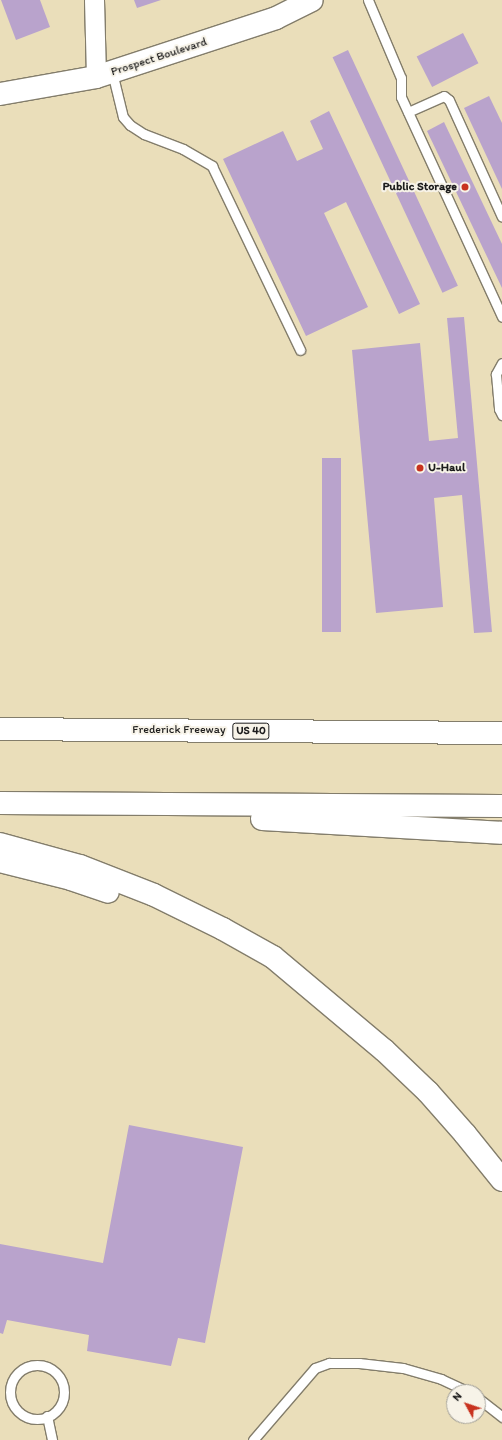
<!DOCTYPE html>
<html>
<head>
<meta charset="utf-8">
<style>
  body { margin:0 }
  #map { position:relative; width:502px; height:1440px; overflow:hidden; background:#eadeba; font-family:Itim,sans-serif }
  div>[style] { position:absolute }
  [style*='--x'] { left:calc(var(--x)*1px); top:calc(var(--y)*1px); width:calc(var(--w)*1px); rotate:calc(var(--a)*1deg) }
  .building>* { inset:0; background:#b9a3cc; transform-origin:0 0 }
  .roads { filter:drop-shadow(1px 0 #837d6b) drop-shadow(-1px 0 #837d6b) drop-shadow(0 1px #837d6b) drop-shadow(0 -1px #837d6b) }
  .lane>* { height:9px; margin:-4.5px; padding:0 4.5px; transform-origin:4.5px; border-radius:4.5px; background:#fff }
  .lane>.ring { margin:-4.5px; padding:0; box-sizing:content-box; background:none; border:9px solid #fff; border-radius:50% }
  .street>* { height:19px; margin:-9.5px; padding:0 9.5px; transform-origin:9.5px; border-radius:9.5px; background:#fff }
  .secondary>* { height:22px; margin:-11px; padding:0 11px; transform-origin:11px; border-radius:11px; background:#fff }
  .highway>* { height:22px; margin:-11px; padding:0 11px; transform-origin:11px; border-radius:11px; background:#fff }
  .dots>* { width:11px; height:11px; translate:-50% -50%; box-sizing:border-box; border:2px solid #f7f3e8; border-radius:50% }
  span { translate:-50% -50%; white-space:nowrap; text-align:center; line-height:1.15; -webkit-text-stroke:4px #f7f3e8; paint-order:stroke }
  .shield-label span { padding:1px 3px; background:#f7f3e8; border:1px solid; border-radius:3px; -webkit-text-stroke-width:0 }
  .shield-label { font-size:11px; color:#1c1c1c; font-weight:700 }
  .street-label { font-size:12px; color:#1c1c1c }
  .poi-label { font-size:12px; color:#1c1c1c; font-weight:700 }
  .right { translate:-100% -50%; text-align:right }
  .left { translate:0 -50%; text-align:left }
  .north { position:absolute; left:446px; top:1384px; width:40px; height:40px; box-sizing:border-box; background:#f7f3e8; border:1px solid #9f9d96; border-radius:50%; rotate:310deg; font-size:11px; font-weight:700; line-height:16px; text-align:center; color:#1c1c1c }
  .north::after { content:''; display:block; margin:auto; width:14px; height:18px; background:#c8321e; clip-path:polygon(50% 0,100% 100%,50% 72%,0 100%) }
</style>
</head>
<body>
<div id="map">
  <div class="building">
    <div style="clip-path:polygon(1px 0,40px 0,50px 27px,16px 40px)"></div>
    <div style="clip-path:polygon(134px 0,161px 0,137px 8px)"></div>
    <div style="left:463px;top:33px;width:34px;height:52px;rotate:63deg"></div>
    <div style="left:348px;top:50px;width:260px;height:17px;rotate:65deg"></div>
    <div style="clip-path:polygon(489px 96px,502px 123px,502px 189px,464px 108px)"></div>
    <div style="clip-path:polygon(329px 111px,420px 304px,399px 314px,346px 202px,324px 213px,368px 307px,306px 336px,223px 159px,283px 131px,297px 161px,323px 149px,310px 121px)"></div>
    <div style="clip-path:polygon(444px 122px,502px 244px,502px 288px,427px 131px)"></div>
    <div style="clip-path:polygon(464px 317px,492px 632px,474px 633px,462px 495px,434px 498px,443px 607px,376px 613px,352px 350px,420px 343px,429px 441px,458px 438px,447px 318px)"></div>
    <div style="left:322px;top:458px;width:19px;height:174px"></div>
    <div style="clip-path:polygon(129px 1125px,243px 1147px,205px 1343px,178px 1338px,171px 1366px,87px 1351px,89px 1335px,7px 1320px,3px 1334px,0 1333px,0 1244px,103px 1263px)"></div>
  </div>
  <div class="roads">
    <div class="lane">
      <div style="--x:368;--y:0;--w:85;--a:67.1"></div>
      <div style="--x:401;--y:78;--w:19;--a:90"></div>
      <div style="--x:401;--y:97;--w:242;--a:65.3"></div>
      <div style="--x:112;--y:72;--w:46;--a:76.3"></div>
      <div style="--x:123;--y:117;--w:11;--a:49"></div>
      <div style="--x:130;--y:125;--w:17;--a:33"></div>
      <div style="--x:144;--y:134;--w:42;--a:21"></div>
      <div style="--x:183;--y:149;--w:34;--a:30"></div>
      <div style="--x:212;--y:166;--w:204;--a:64.4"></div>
      <div style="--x:408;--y:112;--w:39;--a:-24"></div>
      <div style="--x:444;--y:96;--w:6;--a:39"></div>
      <div style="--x:449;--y:100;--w:128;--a:65.6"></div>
      <div style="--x:502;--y:363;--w:13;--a:119"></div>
      <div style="--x:496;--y:374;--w:35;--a:85"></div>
      <div style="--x:499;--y:409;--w:7;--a:63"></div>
      <div class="ring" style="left:10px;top:1365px;width:45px;height:45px"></div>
      <div style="--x:478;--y:1398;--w:31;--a:38"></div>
      <div style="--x:47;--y:1416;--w:25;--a:78"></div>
      <div style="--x:253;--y:1440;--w:95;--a:-49.3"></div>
      <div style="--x:315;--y:1368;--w:15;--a:-20"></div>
      <div style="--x:329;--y:1363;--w:30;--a:0"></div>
      <div style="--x:359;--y:1363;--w:44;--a:6.5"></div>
      <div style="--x:403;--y:1368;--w:40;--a:16"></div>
      <div style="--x:441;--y:1379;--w:31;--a:25"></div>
    </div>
    <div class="street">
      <div style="--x:94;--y:0;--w:77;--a:88.5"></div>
    </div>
    <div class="secondary">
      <div style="--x:0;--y:94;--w:97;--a:-10"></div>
      <div style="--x:96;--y:77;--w:189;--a:-18.1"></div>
      <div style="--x:276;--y:18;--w:40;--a:-26.6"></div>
    </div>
    <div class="highway">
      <div style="--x:0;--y:729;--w:502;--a:0.46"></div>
      <div style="--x:0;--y:803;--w:502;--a:0.34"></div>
      <div style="--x:262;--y:819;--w:240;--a:3.3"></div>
      <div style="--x:0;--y:844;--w:83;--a:15.4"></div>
      <div style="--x:80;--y:866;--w:79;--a:21.4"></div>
      <div style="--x:154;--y:895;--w:77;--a:26.2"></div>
      <div style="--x:223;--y:929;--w:57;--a:29.2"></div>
      <div style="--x:273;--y:957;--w:145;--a:40"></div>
      <div style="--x:384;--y:1050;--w:61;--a:43.7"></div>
      <div style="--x:428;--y:1092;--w:56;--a:48.6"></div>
      <div style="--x:465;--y:1134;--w:59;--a:51.2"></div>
      <div style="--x:0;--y:861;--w:73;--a:14.2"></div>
      <div style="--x:71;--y:879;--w:39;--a:19"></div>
    </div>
  </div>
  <div class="dots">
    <div style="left:465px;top:187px;background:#c8321e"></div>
    <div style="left:420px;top:468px;background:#c8321e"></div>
  </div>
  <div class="shield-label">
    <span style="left:251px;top:731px">US 40</span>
  </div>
  <div class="street-label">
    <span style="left:159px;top:57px;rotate:-18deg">Prospect Boulevard</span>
    <span style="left:179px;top:730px">Frederick Freeway</span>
  </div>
  <div class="poi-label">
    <span class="right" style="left:457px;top:187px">Public Storage</span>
    <span class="left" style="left:428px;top:468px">U-Haul</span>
  </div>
  <div class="north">N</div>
</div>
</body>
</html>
